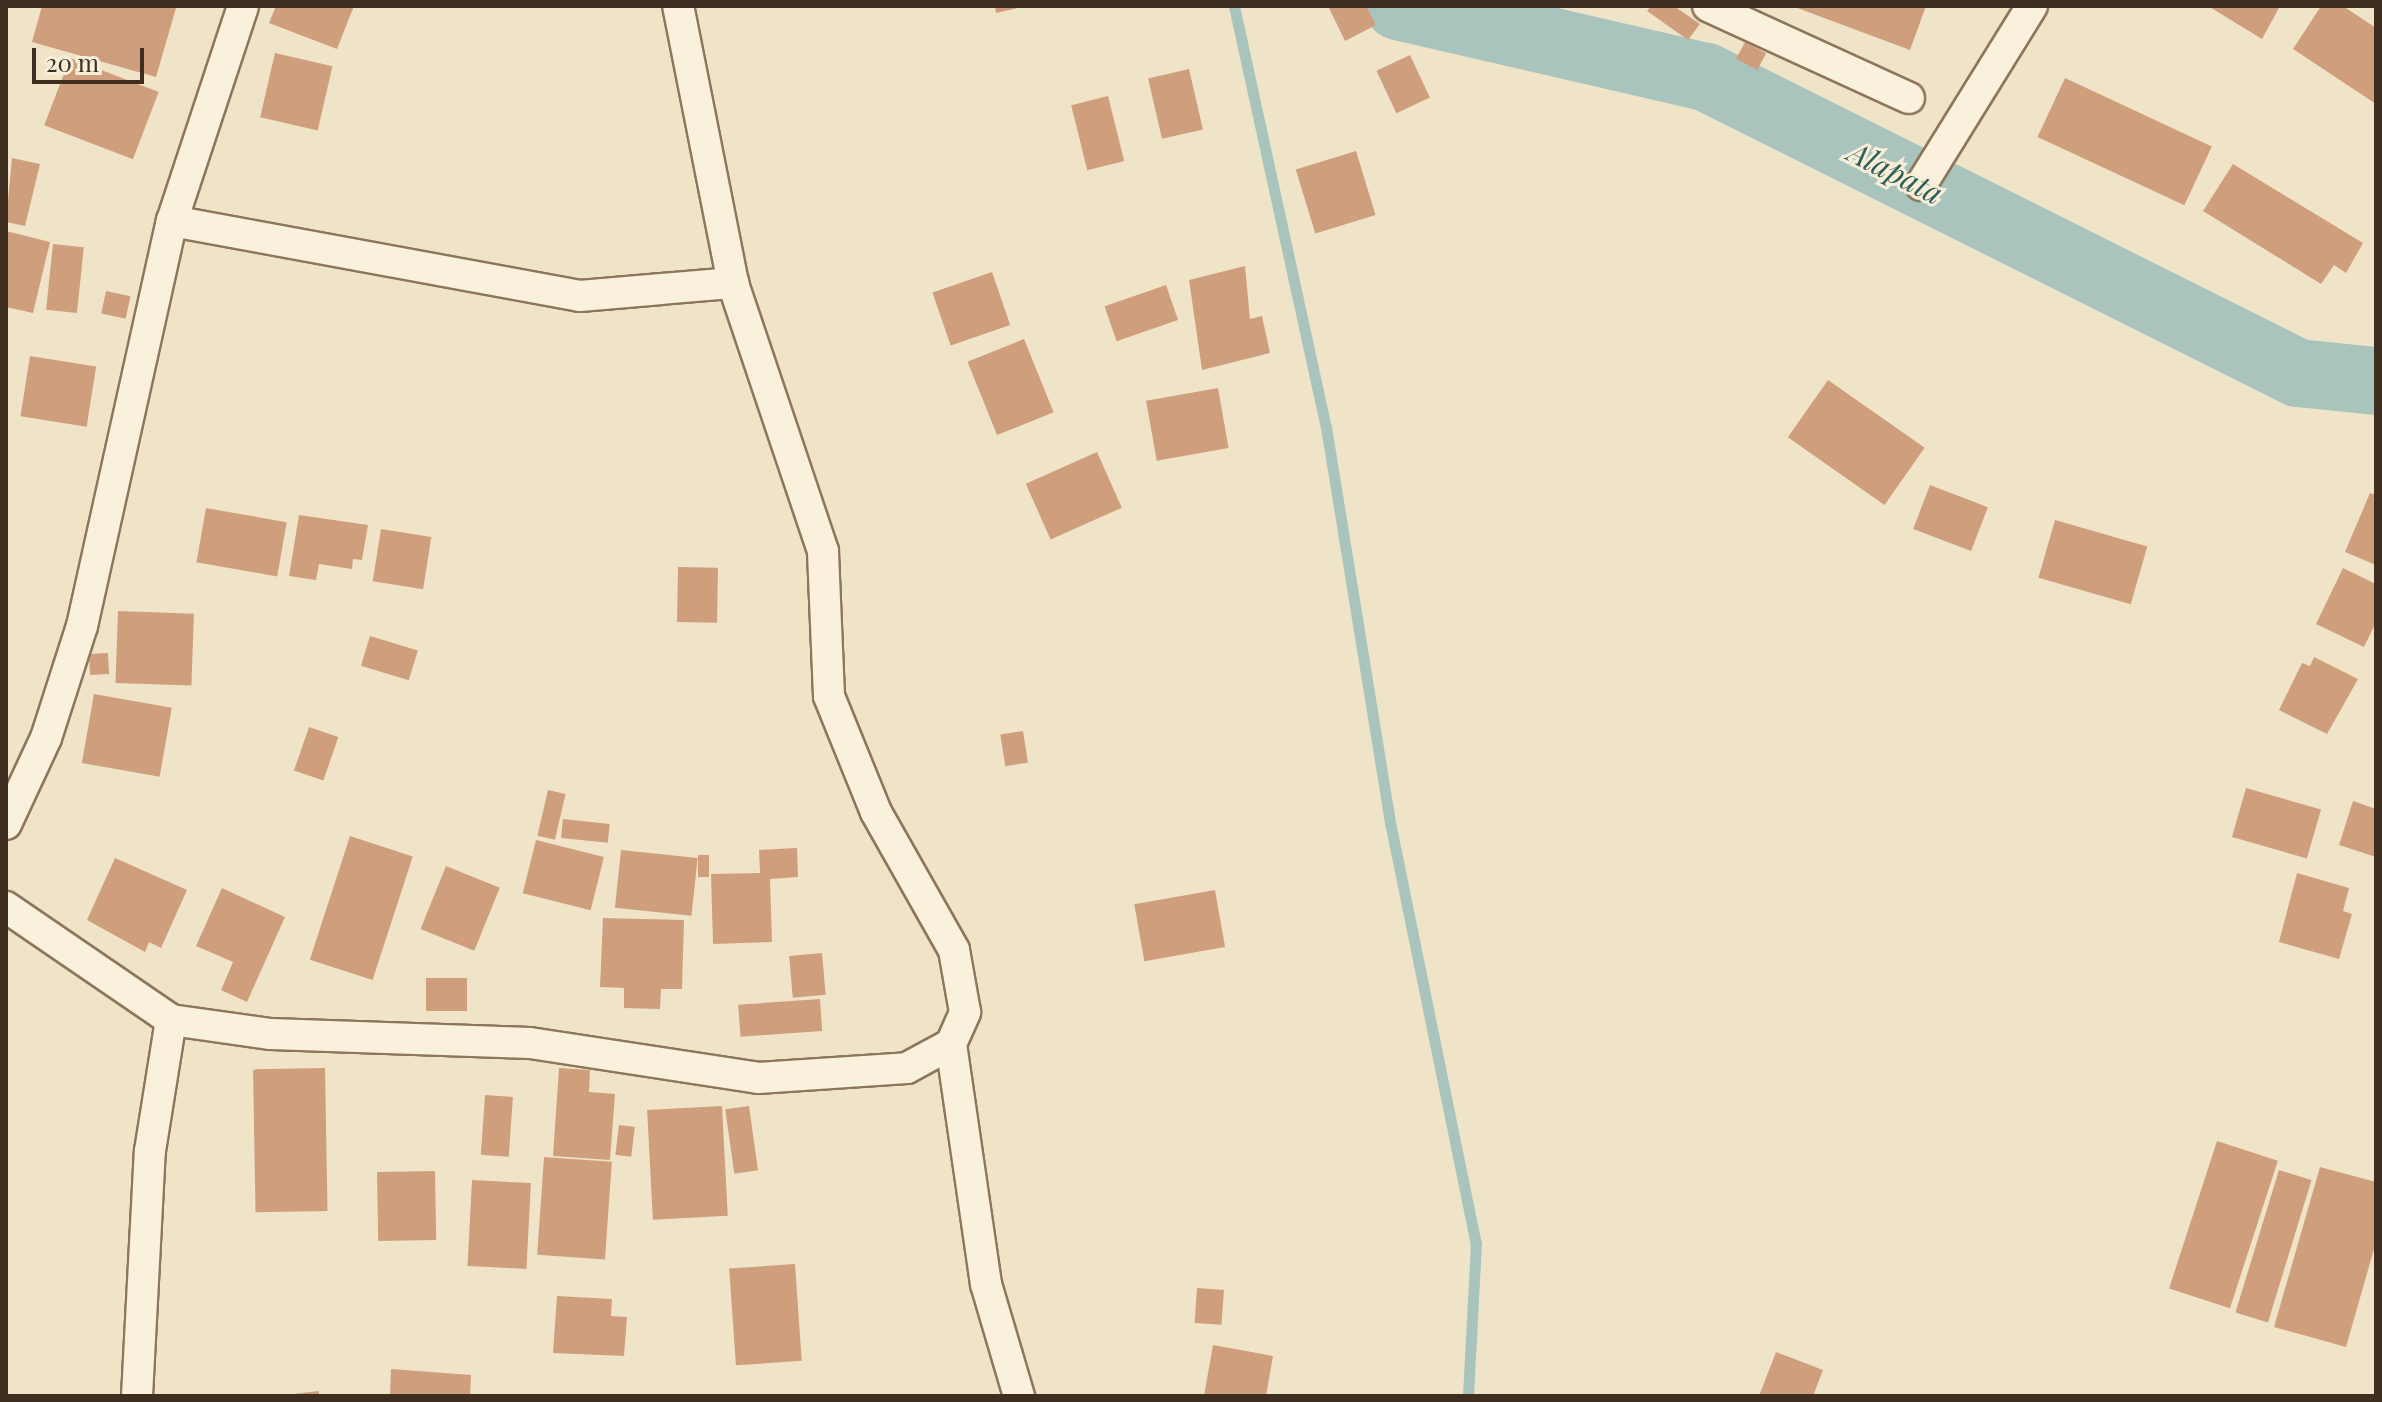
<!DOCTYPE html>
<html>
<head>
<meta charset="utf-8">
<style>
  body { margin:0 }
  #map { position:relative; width:2382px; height:1402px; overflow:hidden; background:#f0e4c8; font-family:"Playfair Display",serif }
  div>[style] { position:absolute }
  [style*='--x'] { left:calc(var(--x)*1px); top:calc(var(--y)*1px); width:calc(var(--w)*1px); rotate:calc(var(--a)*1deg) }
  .stream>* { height:11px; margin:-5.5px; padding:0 5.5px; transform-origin:5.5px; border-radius:5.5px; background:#a9c4bc }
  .river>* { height:68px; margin:-34px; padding:0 34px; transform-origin:34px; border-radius:34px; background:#a9c4bc }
  .building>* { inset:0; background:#cf9f7d; transform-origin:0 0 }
  .roads { filter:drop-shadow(2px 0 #8d765c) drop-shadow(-2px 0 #8d765c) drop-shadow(0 2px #8d765c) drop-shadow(0 -2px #8d765c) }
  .minor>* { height:30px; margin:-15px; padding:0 15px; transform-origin:15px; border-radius:15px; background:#faf1dc }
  span { translate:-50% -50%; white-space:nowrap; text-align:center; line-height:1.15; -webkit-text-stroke:6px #f7eed8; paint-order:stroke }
  .water-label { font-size:30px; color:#2f5d5a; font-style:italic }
  .frame { position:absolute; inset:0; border:8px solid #3d2e20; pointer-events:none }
  .scale { position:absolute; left:32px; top:48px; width:112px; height:36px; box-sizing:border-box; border:4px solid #3d2e20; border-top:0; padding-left:10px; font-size:24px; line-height:28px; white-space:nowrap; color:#3d2e20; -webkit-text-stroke:6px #f7eed8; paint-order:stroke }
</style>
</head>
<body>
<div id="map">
  <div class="stream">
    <div style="--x:1234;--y:6;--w:431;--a:77.7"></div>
    <div style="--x:1326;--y:427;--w:405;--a:80.8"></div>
    <div style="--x:1391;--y:827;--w:425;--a:78.5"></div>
    <div style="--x:1476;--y:1243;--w:153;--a:93"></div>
  </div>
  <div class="river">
    <div style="--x:1398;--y:6;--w:316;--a:13"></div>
    <div style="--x:1706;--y:77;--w:662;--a:26.57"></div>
    <div style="--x:2298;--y:373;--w:78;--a:5.9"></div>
  </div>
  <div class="building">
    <div style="clip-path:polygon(42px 6px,176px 8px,156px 77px,32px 42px)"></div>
    <div style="clip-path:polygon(276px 6px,354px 6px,337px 49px,269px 23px)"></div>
    <div style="clip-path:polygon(995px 6px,1022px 6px,1022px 7px,996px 13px)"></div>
    <div style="clip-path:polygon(1328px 6px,1366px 6px,1376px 25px,1345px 41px)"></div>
    <div style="clip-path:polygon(1651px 6px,1674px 6px,1700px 24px,1688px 40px,1647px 11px)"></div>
    <div style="clip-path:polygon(1792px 6px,1926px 6px,1910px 50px)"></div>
    <div style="clip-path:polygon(2208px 6px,2280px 6px,2262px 39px)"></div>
    <div style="clip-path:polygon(2321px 6px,2343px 6px,2376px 28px,2376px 104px,2293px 49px)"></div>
    <div style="left:1745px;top:42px;width:24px;height:19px;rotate:28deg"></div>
    <div style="left:275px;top:53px;width:59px;height:66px;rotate:13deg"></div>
    <div style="left:1410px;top:55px;width:47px;height:37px;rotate:65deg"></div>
    <div style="left:70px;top:58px;width:95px;height:72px;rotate:21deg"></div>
    <div style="left:1189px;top:69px;width:62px;height:42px;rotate:77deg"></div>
    <div style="left:2065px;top:78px;width:162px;height:65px;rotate:25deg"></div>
    <div style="left:1108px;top:96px;width:67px;height:38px;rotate:76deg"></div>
    <div style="left:1356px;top:151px;width:67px;height:63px;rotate:73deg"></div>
    <div style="clip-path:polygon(12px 158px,40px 164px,25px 226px,6px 222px)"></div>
    <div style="clip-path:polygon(2233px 164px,2363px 243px,2346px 273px,2334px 265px,2321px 284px,2203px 211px)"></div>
    <div style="clip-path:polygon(6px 231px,50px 242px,33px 313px,6px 307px)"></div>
    <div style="left:53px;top:244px;width:31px;height:66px;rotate:6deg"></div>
    <div style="clip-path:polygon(1245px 266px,1250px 319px,1262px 316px,1270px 353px,1202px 370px,1189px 280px)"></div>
    <div style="left:992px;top:272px;width:56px;height:63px;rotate:71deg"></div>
    <div style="left:1166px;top:285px;width:37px;height:65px;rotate:71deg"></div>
    <div style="left:106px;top:291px;width:25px;height:23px;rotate:12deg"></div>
    <div style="left:1024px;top:339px;width:79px;height:61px;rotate:68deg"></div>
    <div style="left:30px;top:356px;width:67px;height:61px;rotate:9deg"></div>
    <div style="left:1828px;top:380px;width:118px;height:70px;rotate:35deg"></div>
    <div style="left:1218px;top:388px;width:61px;height:73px;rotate:80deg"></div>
    <div style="left:1097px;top:452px;width:61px;height:78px;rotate:66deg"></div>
    <div style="left:1930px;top:485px;width:62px;height:47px;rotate:21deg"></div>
    <div style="clip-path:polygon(2370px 493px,2376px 495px,2376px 565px,2345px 552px)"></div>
    <div style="left:206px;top:508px;width:82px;height:55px;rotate:10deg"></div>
    <div style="clip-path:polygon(299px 515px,368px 525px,362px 560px,353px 559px,352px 569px,319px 564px,316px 580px,289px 576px)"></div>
    <div style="left:2055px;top:520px;width:96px;height:60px;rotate:16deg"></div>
    <div style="left:381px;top:529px;width:51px;height:53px;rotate:9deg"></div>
    <div style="left:678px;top:567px;width:40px;height:55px;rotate:1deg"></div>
    <div style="clip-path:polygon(2343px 568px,2376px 584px,2376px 622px,2364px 647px,2316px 624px)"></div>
    <div style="left:118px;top:611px;width:76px;height:72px;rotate:2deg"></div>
    <div style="left:370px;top:636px;width:50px;height:31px;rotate:17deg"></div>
    <div style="left:108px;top:653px;width:21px;height:19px;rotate:87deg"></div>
    <div style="clip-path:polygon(2314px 657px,2358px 679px,2327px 734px,2279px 710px,2302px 663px,2310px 666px)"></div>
    <div style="left:94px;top:694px;width:79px;height:70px;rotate:10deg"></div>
    <div style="left:309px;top:727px;width:31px;height:46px;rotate:19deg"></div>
    <div style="left:1023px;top:731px;width:32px;height:23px;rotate:81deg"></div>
    <div style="left:2246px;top:788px;width:78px;height:51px;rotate:16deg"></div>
    <div style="left:548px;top:790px;width:18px;height:47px;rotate:13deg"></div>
    <div style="clip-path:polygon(2353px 801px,2376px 809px,2376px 857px,2339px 845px)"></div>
    <div style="left:563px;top:819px;width:47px;height:19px;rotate:6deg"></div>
    <div style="left:350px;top:836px;width:66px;height:130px;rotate:18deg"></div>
    <div style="left:536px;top:840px;width:70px;height:55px;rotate:14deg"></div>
    <div style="clip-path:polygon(797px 848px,798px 877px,770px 879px,772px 942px,713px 944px,711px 874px,760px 873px,759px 850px)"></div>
    <div style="left:621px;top:850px;width:77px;height:58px;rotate:6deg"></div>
    <div style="left:698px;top:855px;width:11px;height:22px"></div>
    <div style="clip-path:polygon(115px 858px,187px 890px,161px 948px,149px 942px,145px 952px,87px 920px)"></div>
    <div style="left:446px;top:866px;width:58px;height:68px;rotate:22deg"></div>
    <div style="clip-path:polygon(2297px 873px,2349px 888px,2343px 911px,2352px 914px,2339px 959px,2279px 942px)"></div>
    <div style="clip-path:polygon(222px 888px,285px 917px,247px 1002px,221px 990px,233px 962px,196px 946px)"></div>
    <div style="left:1215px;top:890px;width:58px;height:82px;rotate:80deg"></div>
    <div style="clip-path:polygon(603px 918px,684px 920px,682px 989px,661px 989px,660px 1009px,624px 1008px,624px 988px,600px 987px)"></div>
    <div style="left:822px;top:953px;width:42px;height:33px;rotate:85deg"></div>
    <div style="left:426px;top:978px;width:41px;height:33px"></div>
    <div style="left:820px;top:999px;width:32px;height:82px;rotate:86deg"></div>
    <div style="left:325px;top:1068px;width:143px;height:72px;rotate:89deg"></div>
    <div style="clip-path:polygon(559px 1068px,590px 1070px,589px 1092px,615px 1094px,610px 1160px,553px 1156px)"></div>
    <div style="left:485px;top:1095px;width:28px;height:60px;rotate:4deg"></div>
    <div style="left:722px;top:1106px;width:110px;height:75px;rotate:87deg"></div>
    <div style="left:749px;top:1106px;width:65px;height:24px;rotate:82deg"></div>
    <div style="left:619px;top:1125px;width:16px;height:30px;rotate:7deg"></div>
    <div style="left:2217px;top:1141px;width:64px;height:155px;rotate:18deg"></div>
    <div style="left:544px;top:1157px;width:68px;height:98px;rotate:4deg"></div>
    <div style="clip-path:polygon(2320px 1167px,2376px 1182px,2376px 1242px,2346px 1347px,2274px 1327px)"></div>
    <div style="left:2279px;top:1170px;width:34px;height:149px;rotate:17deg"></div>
    <div style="left:435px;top:1171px;width:69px;height:58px;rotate:89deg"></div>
    <div style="left:472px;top:1180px;width:59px;height:86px;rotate:3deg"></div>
    <div style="left:795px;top:1264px;width:97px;height:66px;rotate:86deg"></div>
    <div style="left:1197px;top:1288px;width:27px;height:35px;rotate:4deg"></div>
    <div style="clip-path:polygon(557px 1296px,612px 1299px,611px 1316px,627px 1317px,624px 1356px,553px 1353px)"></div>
    <div style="clip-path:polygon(1213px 1345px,1273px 1356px,1266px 1396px,1204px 1396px)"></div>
    <div style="clip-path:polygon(1776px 1352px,1823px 1370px,1813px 1396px,1759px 1396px)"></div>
    <div style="clip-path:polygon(391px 1369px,471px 1375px,470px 1396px,390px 1396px)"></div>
    <div style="clip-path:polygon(319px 1391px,319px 1396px,293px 1396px,293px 1394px)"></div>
  </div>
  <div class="roads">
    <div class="minor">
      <div style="--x:1708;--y:6;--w:221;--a:24.6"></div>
      <div style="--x:1921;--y:185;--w:211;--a:-58.2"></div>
      <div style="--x:172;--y:221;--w:415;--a:10.4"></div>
      <div style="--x:580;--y:296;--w:154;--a:-4.9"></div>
      <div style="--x:6;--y:824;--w:95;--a:-65.1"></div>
      <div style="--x:46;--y:738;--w:118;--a:-72.2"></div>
      <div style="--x:82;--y:626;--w:415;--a:-77.5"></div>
      <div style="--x:172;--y:221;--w:226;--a:-71.7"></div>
      <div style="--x:6;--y:907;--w:200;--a:34.4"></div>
      <div style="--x:171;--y:1020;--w:101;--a:8"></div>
      <div style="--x:271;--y:1034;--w:259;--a:2"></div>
      <div style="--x:530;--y:1043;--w:231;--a:8.7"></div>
      <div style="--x:758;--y:1078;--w:149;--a:-3.8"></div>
      <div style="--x:907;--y:1068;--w:50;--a:-28.6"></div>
      <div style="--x:951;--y:1044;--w:35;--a:-66"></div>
      <div style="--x:965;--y:1012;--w:63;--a:-100.1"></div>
      <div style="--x:954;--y:950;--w:159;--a:-119.5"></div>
      <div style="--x:876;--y:812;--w:125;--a:-112.1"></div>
      <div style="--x:829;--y:696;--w:145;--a:-92.4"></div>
      <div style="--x:823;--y:551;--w:283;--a:-108.6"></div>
      <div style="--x:733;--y:283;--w:282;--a:-101.2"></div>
      <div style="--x:951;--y:1044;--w:243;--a:81.7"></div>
      <div style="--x:986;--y:1284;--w:117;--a:73.6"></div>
      <div style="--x:137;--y:1396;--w:245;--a:-87"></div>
      <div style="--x:150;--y:1151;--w:133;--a:-80.9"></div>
    </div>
  </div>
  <div class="water-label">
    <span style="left:1896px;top:172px;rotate:27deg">Alapata</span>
  </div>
  <div class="frame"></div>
  <div class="scale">20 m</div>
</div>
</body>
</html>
